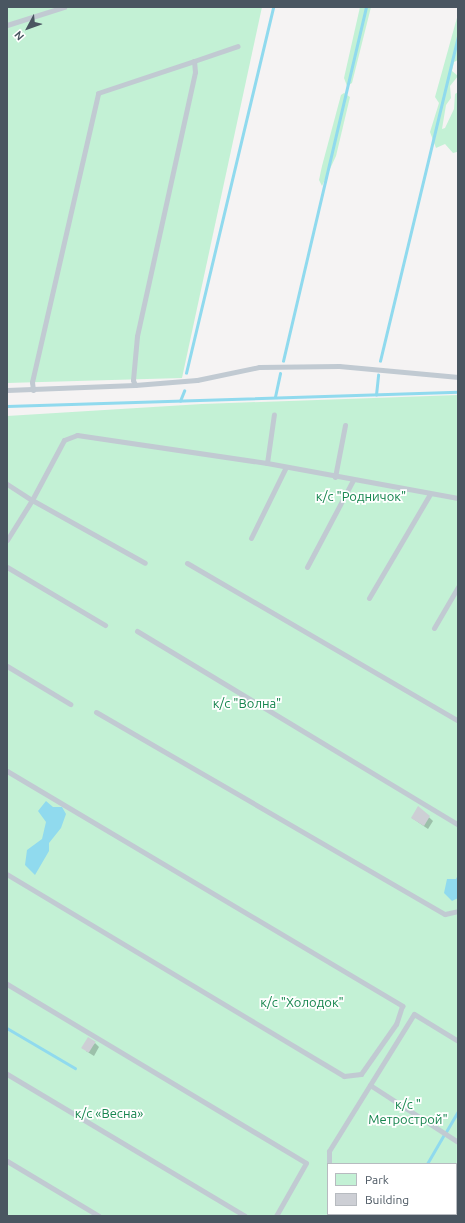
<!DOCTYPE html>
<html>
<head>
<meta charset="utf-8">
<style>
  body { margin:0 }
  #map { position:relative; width:465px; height:1223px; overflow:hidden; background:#f5f3f3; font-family:Ubuntu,sans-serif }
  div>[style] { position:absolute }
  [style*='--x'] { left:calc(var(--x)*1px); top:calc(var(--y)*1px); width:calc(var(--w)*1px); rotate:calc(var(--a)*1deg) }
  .green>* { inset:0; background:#c3f1d5 }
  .water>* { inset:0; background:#90daee }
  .shadow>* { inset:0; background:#0003 }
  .stream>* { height:2.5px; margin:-1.25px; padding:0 1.25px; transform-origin:1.25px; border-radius:1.25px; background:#90daee }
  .building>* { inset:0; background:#cdcfd5; transform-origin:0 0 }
  .service>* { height:5px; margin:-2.5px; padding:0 2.5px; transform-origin:2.5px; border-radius:2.5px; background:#c1cad2 }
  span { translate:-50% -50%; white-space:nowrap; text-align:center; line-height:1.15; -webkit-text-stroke:3.5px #fff; paint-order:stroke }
  .park-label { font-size:13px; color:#17864f }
  .frame { position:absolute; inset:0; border:8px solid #4a5661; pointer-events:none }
  .legend { position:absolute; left:327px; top:1163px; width:130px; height:52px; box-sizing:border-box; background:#fff; border:1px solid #b7bbc0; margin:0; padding:5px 7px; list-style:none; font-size:12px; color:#4a5661 }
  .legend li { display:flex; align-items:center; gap:8px; height:20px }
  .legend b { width:20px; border:1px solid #b7bbc0 }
  .north { position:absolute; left:8px; top:8px; width:40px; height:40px; -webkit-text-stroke:3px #fff; paint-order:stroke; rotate:229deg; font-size:11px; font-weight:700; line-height:16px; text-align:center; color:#4a5661 }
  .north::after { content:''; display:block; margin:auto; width:14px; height:18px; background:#4a5661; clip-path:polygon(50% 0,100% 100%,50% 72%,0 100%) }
</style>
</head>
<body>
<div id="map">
  <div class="green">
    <div style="clip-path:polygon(7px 7px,262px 7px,182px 378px,7px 383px)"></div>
    <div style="clip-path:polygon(360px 7px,371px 7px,352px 83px,347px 86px,344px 78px)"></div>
    <div style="clip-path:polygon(458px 14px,458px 60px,454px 62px,452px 71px,458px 76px,450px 86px,451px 98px,446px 105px,442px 129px,445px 128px,454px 109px,455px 94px,458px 92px,458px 154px,457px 152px,453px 153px,445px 144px,436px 148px,430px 132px,439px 103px,435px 97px)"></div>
    <div style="clip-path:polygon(344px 93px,350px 97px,336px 156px,322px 186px,319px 180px,322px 166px,341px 95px)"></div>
    <div style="clip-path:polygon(evenodd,458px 395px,458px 1216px,7px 1216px,7px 416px,202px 404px,458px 395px,328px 1164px,456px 1164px,456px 1214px,328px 1214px,328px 1164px)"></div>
  </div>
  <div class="water">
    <div style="clip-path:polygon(46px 801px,53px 807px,62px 807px,66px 814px,61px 828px,49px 843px,49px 851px,35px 875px,25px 865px,27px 850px,42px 839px,46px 822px,38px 811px)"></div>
    <div style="clip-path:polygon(458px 875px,458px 898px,452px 901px,444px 893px,447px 879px,456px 879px)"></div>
  </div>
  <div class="shadow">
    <div style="clip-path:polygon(419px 808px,433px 821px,428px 829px,412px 818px)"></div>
    <div style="clip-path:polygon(95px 1043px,99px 1047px,94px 1056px,86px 1051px)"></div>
  </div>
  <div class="stream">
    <div style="--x:283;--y:361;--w:364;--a:-76.8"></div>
    <div style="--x:380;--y:361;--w:335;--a:-76.5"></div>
    <div style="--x:186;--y:373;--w:376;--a:-76.6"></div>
    <div style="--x:376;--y:395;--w:20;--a:-84"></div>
    <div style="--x:275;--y:397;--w:24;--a:-78"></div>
    <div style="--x:180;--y:401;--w:11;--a:-68"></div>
    <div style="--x:7;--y:406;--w:451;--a:-1.8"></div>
    <div style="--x:7;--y:1028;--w:79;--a:30.5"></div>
    <div style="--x:446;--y:1132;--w:24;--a:-60"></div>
    <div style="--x:427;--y:1164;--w:32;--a:-60"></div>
    <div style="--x:397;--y:1216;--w:2;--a:-63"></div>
  </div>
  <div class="building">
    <div style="clip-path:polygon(418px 806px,430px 816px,424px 826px,411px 818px)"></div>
    <div style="left:88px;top:1037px;width:9px;height:13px;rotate:32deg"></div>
  </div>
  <div class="service">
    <div style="--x:7;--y:25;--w:60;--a:-17.5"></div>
    <div style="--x:135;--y:385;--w:5;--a:-112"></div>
    <div style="--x:133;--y:380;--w:44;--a:-84.8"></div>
    <div style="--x:137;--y:336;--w:270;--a:-77.6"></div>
    <div style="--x:195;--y:72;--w:11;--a:-95"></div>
    <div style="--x:194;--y:61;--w:46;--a:-18.8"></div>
    <div style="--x:7;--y:390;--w:128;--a:-2.2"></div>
    <div style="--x:135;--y:385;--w:62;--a:-4.6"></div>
    <div style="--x:197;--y:380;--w:63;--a:-11.8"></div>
    <div style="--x:259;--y:367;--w:80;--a:-0.7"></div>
    <div style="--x:339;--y:366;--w:120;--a:5.3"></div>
    <div style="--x:33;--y:390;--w:8;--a:-97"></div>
    <div style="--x:32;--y:382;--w:296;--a:-77.1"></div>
    <div style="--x:98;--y:93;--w:101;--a:-18.4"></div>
    <div style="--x:267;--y:463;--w:49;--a:-81.9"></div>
    <div style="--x:335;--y:477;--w:53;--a:-79.1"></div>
    <div style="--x:7;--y:484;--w:30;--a:33"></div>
    <div style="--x:32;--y:500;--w:129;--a:29.1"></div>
    <div style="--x:251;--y:538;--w:79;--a:-63.8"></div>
    <div style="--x:7;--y:540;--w:47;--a:-58"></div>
    <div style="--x:32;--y:500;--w:68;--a:-61.9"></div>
    <div style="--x:64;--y:440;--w:14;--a:-21"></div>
    <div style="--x:77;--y:435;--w:192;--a:8.4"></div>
    <div style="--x:267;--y:463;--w:194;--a:10.4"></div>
    <div style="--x:187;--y:563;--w:314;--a:30.2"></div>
    <div style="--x:7;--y:567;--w:114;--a:30.6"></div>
    <div style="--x:307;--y:567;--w:98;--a:-62.1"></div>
    <div style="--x:369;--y:598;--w:121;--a:-59.6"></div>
    <div style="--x:434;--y:628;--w:48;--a:-59.7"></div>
    <div style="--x:137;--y:631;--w:375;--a:31.1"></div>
    <div style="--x:7;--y:666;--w:74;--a:31.1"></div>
    <div style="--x:96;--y:712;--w:403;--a:30.1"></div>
    <div style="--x:445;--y:914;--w:13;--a:-13"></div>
    <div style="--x:7;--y:771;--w:460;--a:30.7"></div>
    <div style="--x:402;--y:1006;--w:19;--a:108"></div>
    <div style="--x:396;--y:1024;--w:61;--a:125"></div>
    <div style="--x:361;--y:1074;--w:17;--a:173"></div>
    <div style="--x:344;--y:1076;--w:393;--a:-149.1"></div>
    <div style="--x:7;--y:984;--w:348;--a:30.9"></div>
    <div style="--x:306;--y:1163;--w:61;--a:119.5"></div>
    <div style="--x:7;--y:1074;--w:277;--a:30.8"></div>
    <div style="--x:370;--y:1085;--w:105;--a:32.9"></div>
    <div style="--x:7;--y:1161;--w:107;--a:30.9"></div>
    <div style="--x:329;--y:1164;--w:13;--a:-90"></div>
    <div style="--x:329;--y:1151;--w:161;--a:-58.2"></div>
    <div style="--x:414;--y:1014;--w:52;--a:31.5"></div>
    <div style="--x:416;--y:1214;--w:4;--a:34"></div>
  </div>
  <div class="park-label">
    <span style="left:361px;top:496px">к/с "Родничок"</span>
    <span style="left:247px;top:703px">к/с "Волна"</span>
    <span style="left:302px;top:1002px">к/с "Холодок"</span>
    <span style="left:408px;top:1112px">к/с "<br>Метрострой"</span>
    <span style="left:109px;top:1113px">к/с «Весна»</span>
  </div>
  <div class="frame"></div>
  <ul class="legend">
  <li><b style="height:11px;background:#c3f1d5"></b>Park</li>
  <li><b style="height:11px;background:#cdcfd5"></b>Building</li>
  </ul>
  <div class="north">N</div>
</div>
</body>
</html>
